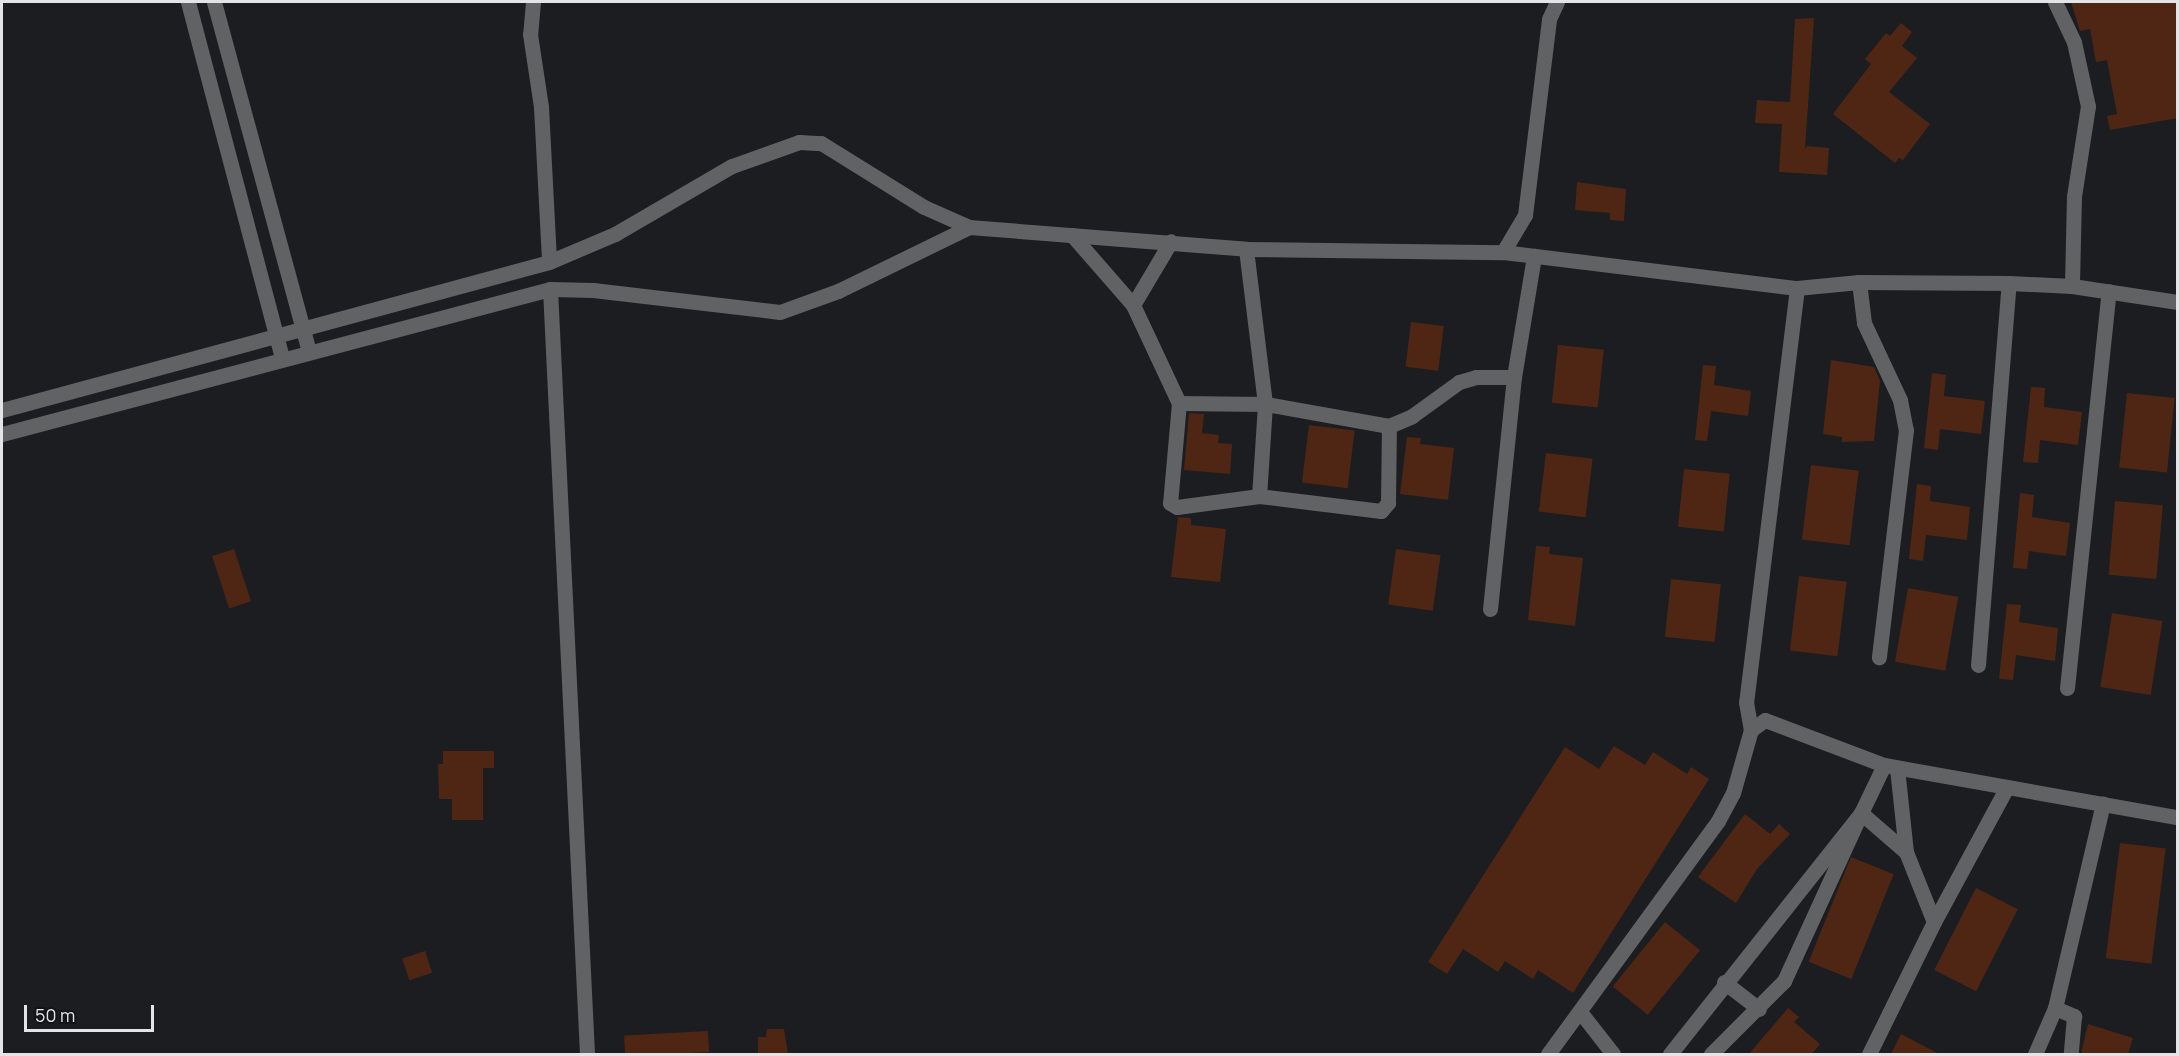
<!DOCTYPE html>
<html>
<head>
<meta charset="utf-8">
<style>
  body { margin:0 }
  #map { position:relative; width:2179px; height:1056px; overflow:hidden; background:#1c1d20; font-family:Manrope,sans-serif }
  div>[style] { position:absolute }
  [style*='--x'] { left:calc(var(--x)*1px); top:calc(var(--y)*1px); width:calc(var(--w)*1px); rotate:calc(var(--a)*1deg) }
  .building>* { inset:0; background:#4f2614; transform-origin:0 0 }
  .minor>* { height:15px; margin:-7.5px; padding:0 7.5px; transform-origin:7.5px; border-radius:7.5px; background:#606263 }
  span { translate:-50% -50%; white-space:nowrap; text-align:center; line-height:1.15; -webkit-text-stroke:5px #131416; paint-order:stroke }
  .frame { position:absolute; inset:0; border:3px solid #e3e4e6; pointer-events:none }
  .scale { position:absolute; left:24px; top:1005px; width:130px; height:27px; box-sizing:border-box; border:3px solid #e3e4e6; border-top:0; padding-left:8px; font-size:18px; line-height:21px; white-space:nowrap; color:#e3e4e6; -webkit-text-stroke:4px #131416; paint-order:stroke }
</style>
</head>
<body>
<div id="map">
  <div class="building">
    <div style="clip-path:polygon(2071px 2px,2178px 2px,2178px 118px,2110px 130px,2107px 116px,2117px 114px,2107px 60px,2096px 62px,2090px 29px,2080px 31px)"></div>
    <div style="clip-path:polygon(1814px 18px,1805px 149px,1807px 146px,1829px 148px,1827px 175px,1779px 172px,1782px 124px,1755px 123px,1757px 100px,1790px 102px,1795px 19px)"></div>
    <div style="clip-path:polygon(1901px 23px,1912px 32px,1902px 46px,1917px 58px,1889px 92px,1930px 124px,1903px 160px,1899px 158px,1895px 163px,1833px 114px,1871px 64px,1865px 59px,1886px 33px,1890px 36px)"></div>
    <div style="clip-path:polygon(1577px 182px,1626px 189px,1624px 221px,1610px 220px,1610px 213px,1575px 210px)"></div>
    <div style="left:1411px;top:322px;width:33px;height:45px;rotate:7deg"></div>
    <div style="left:1558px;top:345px;width:46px;height:58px;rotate:6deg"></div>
    <div style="clip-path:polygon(1831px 360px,1874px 367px,1880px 381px,1874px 441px,1842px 442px,1842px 437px,1823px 434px)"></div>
    <div style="clip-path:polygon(1703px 365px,1716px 366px,1714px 385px,1751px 391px,1748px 416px,1711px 411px,1707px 441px,1695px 440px)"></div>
    <div style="clip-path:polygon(1932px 373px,1946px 375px,1944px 396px,1985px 401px,1981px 434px,1940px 429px,1938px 450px,1924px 448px)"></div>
    <div style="clip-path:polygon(2031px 387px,2045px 388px,2044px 407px,2082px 412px,2078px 445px,2040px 440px,2038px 463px,2023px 462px)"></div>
    <div style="left:2127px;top:393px;width:48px;height:75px;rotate:6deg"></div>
    <div style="clip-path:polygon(1189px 413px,1204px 414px,1202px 433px,1219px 435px,1218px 443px,1232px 444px,1230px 474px,1184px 470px)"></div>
    <div style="left:1309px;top:425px;width:46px;height:58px;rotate:7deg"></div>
    <div style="clip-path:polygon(1407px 437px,1421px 438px,1420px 444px,1454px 448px,1448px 500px,1400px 494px)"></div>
    <div style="left:1546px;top:453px;width:47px;height:59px;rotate:7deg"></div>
    <div style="left:1811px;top:465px;width:48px;height:75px;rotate:7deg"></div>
    <div style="left:1684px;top:469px;width:46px;height:58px;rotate:6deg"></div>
    <div style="clip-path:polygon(1917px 484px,1931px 486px,1930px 501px,1970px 507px,1967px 540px,1926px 535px,1923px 561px,1909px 559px)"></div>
    <div style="clip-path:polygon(2020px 493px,2034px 495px,2032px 517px,2070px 523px,2066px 556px,2029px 551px,2027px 569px,2013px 568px)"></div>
    <div style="left:2115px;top:501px;width:48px;height:74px;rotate:5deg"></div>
    <div style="clip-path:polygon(1178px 517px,1191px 518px,1191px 525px,1226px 529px,1220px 582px,1171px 577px)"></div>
    <div style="clip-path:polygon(1536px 546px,1550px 547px,1549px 554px,1583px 558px,1575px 626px,1528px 620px)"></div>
    <div style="left:234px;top:549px;width:55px;height:23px;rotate:72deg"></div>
    <div style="left:1396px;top:549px;width:45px;height:56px;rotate:8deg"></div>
    <div style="left:1799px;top:576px;width:48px;height:75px;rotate:7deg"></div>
    <div style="left:1671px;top:579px;width:50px;height:58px;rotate:6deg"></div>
    <div style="left:1908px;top:588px;width:51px;height:75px;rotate:10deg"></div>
    <div style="clip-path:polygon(2007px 604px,2021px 605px,2019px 622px,2058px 628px,2055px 661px,2016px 655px,2013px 680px,1999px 679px)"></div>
    <div style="left:2112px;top:613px;width:51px;height:75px;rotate:9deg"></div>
    <div style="clip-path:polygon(1614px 746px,1645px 765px,1653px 752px,1687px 774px,1691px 767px,1709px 779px,1573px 993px,1538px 970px,1533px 979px,1505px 961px,1498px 972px,1463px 949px,1447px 974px,1428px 962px,1565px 747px,1599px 769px)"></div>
    <div style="clip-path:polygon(443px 751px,494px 751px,494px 768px,483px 768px,483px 820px,452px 820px,452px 799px,439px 799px,438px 764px,443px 764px)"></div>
    <div style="clip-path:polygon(1745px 814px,1770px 834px,1779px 824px,1790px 834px,1757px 869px,1736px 903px,1698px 877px)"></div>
    <div style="left:2120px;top:843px;width:46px;height:116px;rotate:7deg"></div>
    <div style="left:1851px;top:857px;width:46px;height:113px;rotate:22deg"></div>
    <div style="left:1976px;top:888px;width:47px;height:92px;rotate:27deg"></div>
    <div style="left:1665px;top:922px;width:45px;height:83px;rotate:39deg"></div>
    <div style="left:425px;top:951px;width:23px;height:24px;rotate:72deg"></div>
    <div style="clip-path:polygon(1788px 1008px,1799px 1017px,1794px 1022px,1820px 1044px,1812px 1054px,1749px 1054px)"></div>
    <div style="clip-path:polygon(2088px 1024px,2133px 1038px,2128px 1054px,2081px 1054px)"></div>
    <div style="clip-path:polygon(767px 1029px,784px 1029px,788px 1054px,758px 1054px,758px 1037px,766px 1037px)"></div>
    <div style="left:708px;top:1031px;width:21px;height:84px;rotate:87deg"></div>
    <div style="clip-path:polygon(1901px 1034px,1939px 1054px,1891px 1054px)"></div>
  </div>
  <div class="minor">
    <div style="--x:188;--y:2;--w:369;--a:75.2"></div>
    <div style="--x:214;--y:2;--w:363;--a:74.8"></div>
    <div style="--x:533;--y:2;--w:32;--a:95"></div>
    <div style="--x:530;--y:34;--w:74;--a:81.4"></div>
    <div style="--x:541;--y:107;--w:155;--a:87"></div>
    <div style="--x:2055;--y:2;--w:44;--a:64.6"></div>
    <div style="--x:2074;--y:42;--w:66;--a:77.7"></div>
    <div style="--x:2088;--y:106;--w:91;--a:98.8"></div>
    <div style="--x:2074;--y:196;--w:90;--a:91.3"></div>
    <div style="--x:1072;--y:235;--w:93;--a:48.9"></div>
    <div style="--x:1133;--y:305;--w:108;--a:64.9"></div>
    <div style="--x:1179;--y:403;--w:100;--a:95.1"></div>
    <div style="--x:1170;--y:503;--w:8;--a:30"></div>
    <div style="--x:1177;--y:507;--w:83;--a:-7.6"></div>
    <div style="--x:1259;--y:496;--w:123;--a:7"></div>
    <div style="--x:1381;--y:511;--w:11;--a:-49"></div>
    <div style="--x:1388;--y:503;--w:77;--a:-89.3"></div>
    <div style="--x:1389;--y:426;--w:126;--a:-169.9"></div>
    <div style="--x:1265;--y:404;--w:86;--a:-179.3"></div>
    <div style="--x:1246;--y:249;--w:156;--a:83"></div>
    <div style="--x:1265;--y:404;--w:92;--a:93.7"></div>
    <div style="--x:1503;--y:252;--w:43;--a:-59.3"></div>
    <div style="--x:1525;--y:215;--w:197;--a:-83"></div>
    <div style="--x:1549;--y:19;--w:19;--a:-65"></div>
    <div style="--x:1859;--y:282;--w:41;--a:83"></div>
    <div style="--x:1864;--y:323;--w:85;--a:64.9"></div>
    <div style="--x:1900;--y:400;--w:31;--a:79"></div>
    <div style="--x:1906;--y:430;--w:229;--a:96.8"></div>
    <div style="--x:1797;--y:288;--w:417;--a:97"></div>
    <div style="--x:1746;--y:702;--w:28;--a:80"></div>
    <div style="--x:1751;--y:730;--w:17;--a:-36"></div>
    <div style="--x:1765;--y:720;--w:127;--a:20.7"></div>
    <div style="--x:1884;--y:765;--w:297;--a:10.1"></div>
    <div style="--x:550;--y:289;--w:766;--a:87.23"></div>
    <div style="--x:1133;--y:305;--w:74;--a:-59.3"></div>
    <div style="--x:2;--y:410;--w:567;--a:-15.14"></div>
    <div style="--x:549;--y:262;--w:72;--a:-23"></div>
    <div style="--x:615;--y:234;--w:135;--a:-30.2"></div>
    <div style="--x:732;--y:166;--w:71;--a:-19.7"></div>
    <div style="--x:799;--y:142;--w:22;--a:3"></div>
    <div style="--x:821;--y:143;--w:121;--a:31.9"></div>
    <div style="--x:924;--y:207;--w:49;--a:24"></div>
    <div style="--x:969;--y:227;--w:278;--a:4.5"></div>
    <div style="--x:1246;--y:249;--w:257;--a:0.7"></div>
    <div style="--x:1503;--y:252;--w:296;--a:7"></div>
    <div style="--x:1797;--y:288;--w:62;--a:-5.5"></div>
    <div style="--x:1859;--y:282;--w:150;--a:0.4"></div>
    <div style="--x:2009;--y:283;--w:63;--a:2.7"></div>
    <div style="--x:2072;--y:286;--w:107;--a:8.6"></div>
    <div style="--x:1389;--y:426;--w:25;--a:-23"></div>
    <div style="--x:1412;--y:416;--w:58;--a:-35.9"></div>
    <div style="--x:1459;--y:382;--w:18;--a:-16"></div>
    <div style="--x:1476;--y:377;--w:38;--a:0"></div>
    <div style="--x:2;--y:434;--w:567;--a:-14.82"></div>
    <div style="--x:550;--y:289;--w:43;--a:1.3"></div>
    <div style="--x:593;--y:290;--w:188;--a:6.7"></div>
    <div style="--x:780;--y:312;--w:62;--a:-19.9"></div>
    <div style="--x:838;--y:291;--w:146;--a:-26"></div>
    <div style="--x:1490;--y:609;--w:233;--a:-84.1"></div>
    <div style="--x:1514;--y:377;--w:123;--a:-80.6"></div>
    <div style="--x:1978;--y:665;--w:383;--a:-85.4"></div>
    <div style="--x:2067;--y:688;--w:399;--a:-84"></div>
    <div style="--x:1897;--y:768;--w:84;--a:83.9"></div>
    <div style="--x:1906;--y:852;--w:75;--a:68.2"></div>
    <div style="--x:1724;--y:982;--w:44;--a:37.6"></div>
    <div style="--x:2055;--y:1008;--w:21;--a:23"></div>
    <div style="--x:2074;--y:1016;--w:38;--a:95"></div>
    <div style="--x:1581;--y:1013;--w:52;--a:52"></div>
    <div style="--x:1548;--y:1054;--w:288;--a:-53.9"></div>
    <div style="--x:1718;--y:821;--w:32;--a:-62"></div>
    <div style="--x:1733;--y:793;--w:66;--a:-74.1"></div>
    <div style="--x:1670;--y:1054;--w:308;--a:-51.6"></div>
    <div style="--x:1861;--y:813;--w:53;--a:-64.4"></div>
    <div style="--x:1711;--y:1054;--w:103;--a:-45"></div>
    <div style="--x:1784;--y:981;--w:185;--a:-65.4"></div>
    <div style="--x:1861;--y:813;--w:60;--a:40.9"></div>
    <div style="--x:1869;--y:1054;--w:147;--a:-63.8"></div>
    <div style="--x:1934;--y:922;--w:153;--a:-61.6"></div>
    <div style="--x:2035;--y:1054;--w:50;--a:-66.5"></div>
    <div style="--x:2055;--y:1008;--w:210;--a:-76.8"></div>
  </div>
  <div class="frame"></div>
  <div class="scale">50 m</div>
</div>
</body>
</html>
